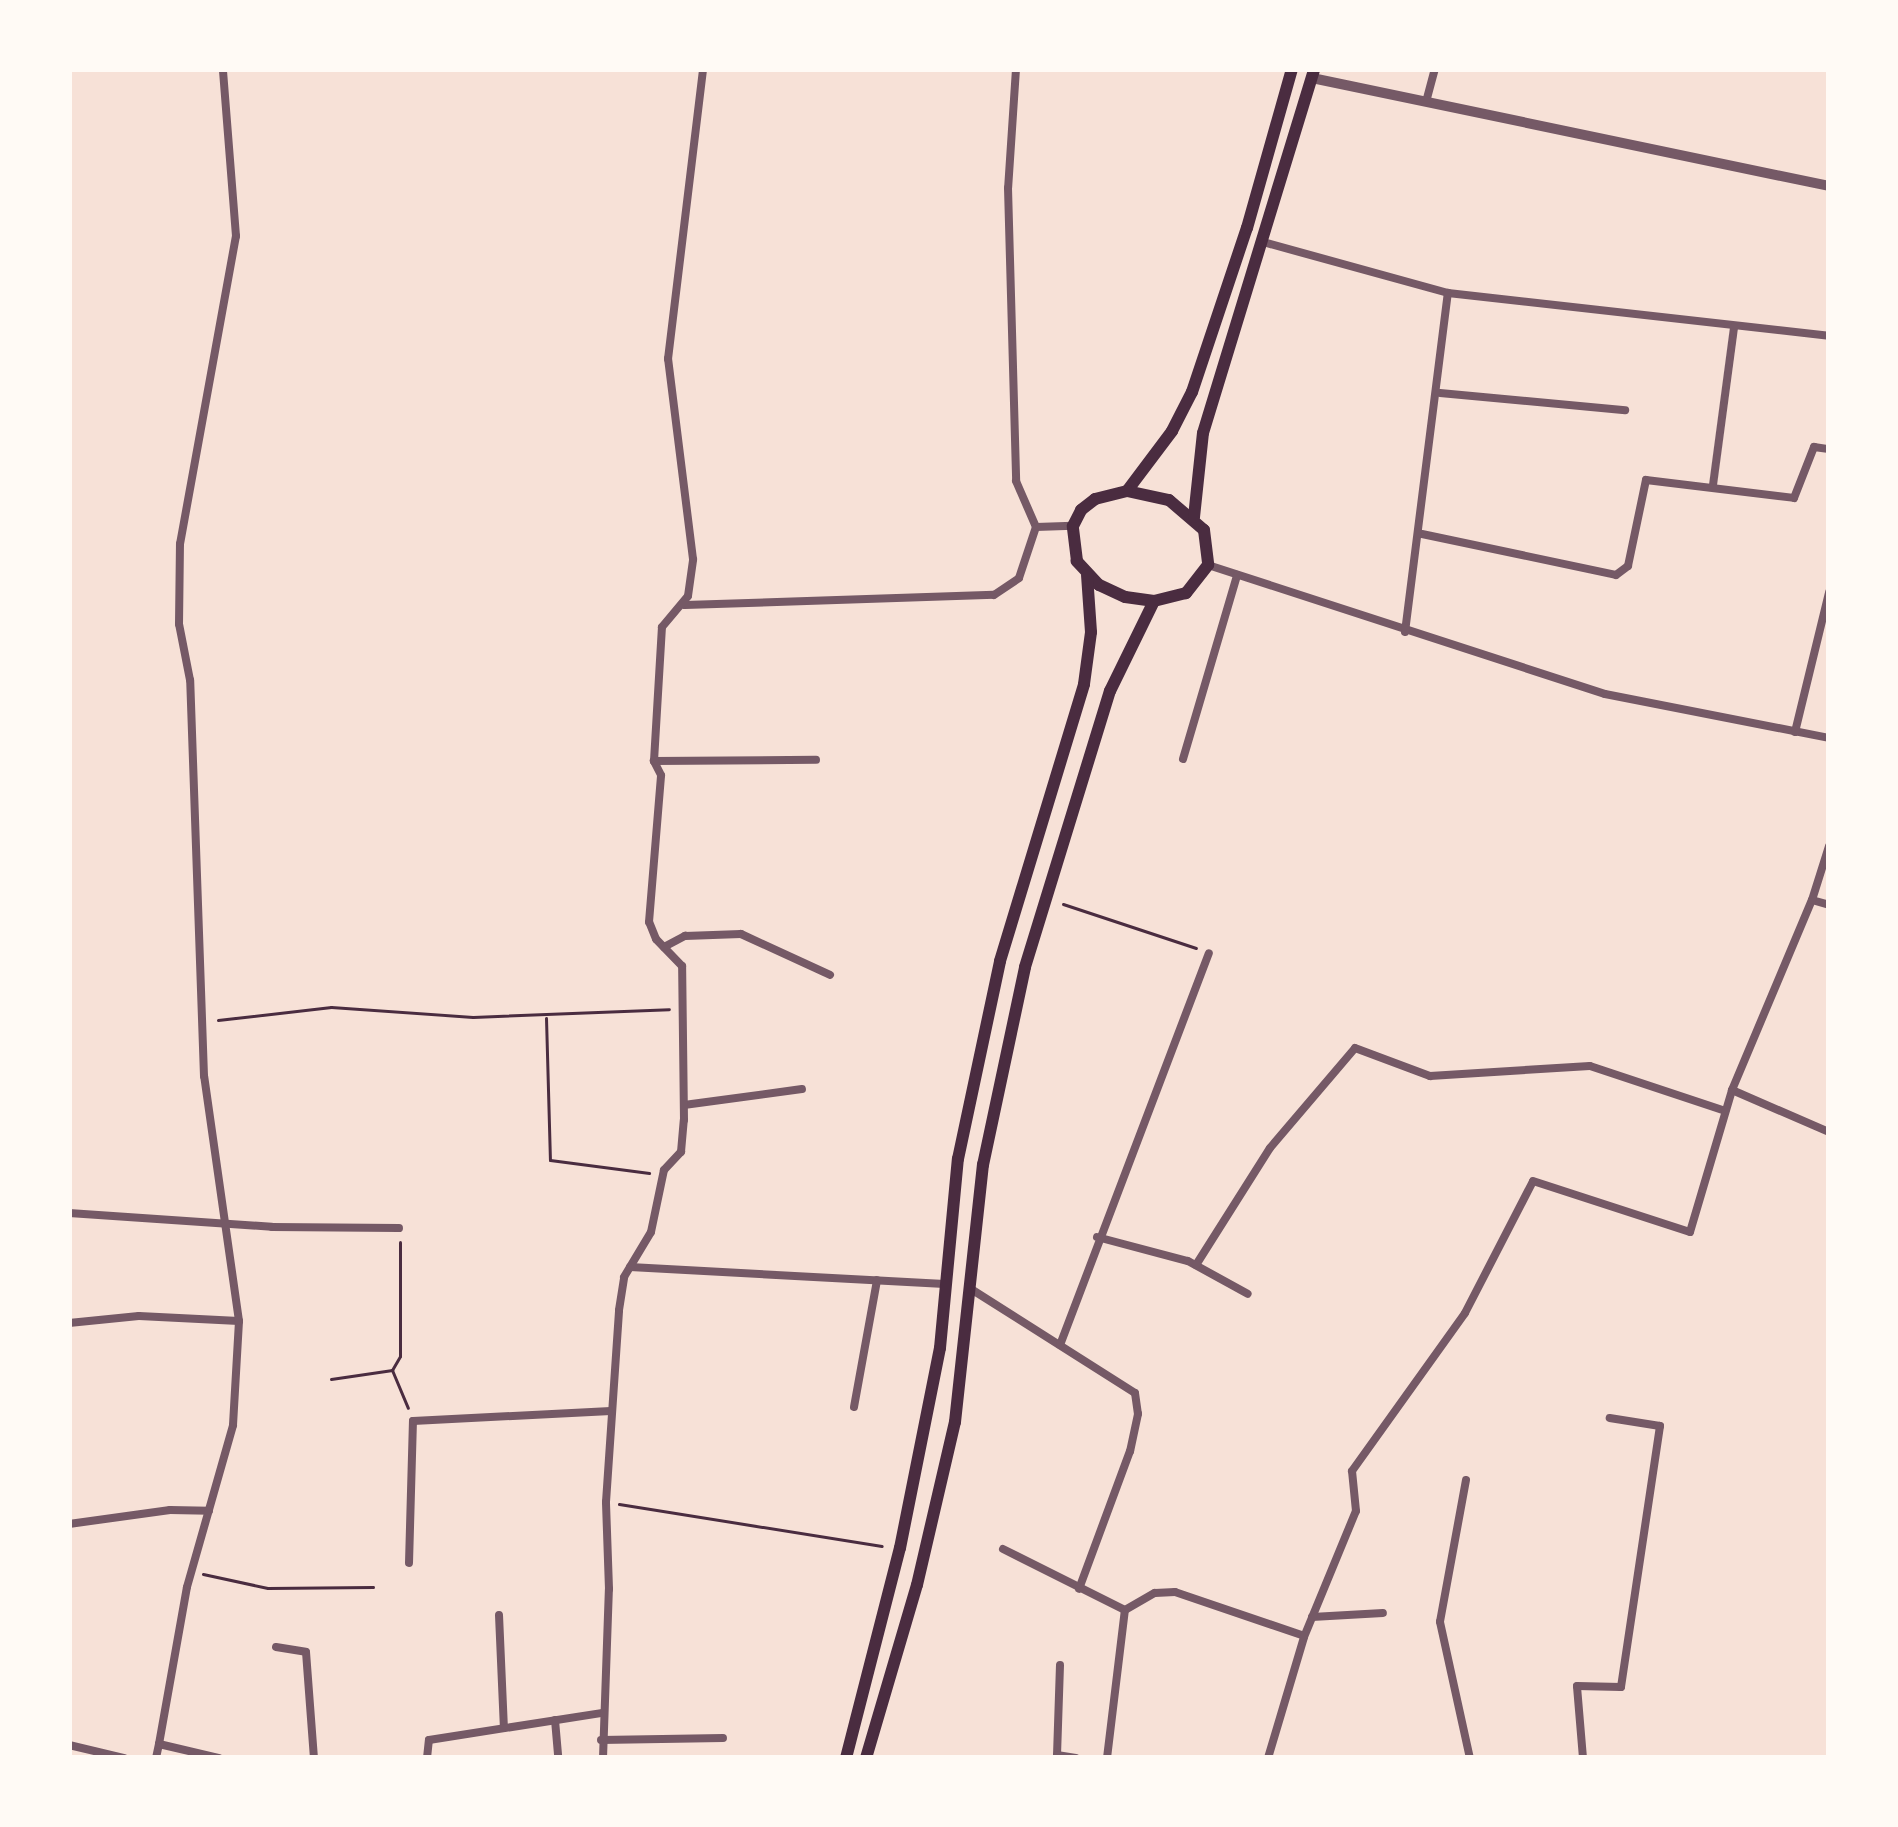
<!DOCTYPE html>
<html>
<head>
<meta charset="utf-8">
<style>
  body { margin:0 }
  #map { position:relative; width:1898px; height:1827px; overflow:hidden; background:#f7e1d7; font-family:Barlow,sans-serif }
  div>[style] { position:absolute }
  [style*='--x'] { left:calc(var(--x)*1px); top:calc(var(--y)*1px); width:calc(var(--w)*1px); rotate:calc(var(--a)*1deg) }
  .path>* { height:3px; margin:-1.5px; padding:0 1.5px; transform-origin:1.5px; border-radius:1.5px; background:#4a2c40 }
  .minor>* { height:8px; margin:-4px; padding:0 4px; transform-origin:4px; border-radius:4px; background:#755966 }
  .tertiary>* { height:10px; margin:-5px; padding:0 5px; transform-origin:5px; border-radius:5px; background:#755966 }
  .secondary>* { height:12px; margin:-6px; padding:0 6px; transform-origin:6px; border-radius:6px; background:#4a2c40 }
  span { translate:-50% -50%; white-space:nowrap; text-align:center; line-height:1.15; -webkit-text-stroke:10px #fffaf5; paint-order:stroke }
  .frame { position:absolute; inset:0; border:72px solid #fffaf5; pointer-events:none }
</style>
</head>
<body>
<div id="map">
  <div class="path">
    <div style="--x:1063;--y:904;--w:140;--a:18.3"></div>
    <div style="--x:546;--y:1018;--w:142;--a:88.4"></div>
    <div style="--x:550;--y:1160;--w:100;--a:7.5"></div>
    <div style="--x:218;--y:1020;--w:114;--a:-6.6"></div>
    <div style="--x:331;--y:1007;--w:142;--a:4"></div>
    <div style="--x:473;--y:1017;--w:196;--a:-2.3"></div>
    <div style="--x:392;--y:1370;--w:16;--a:-60"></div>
    <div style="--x:400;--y:1356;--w:114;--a:-90"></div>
    <div style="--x:331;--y:1379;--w:62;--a:-8.4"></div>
    <div style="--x:392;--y:1370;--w:41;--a:67.2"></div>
    <div style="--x:619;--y:1504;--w:266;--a:9.1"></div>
    <div style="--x:203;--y:1574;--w:66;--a:12.2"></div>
    <div style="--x:268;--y:1588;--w:105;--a:-0.5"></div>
  </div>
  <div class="minor">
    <div style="--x:1016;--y:69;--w:119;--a:93.8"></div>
    <div style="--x:1008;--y:188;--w:293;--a:88.4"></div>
    <div style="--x:1016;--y:481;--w:50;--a:66.5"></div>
    <div style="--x:1426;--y:102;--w:34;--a:-75"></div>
    <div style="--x:1263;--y:242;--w:192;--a:15.4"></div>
    <div style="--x:1448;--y:293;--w:383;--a:6.4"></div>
    <div style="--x:1440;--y:393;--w:186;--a:5.3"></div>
    <div style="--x:1713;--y:485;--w:159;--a:-82.4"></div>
    <div style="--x:1422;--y:534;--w:198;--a:11.9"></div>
    <div style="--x:1616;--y:575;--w:15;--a:-37"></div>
    <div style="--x:1628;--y:566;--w:88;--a:-78.2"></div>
    <div style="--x:1646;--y:480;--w:149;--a:6.9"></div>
    <div style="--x:1794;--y:498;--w:55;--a:-68.6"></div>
    <div style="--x:1814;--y:447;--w:15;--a:8"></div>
    <div style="--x:1208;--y:565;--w:417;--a:18"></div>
    <div style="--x:1605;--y:694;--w:228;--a:11.1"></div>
    <div style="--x:685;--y:605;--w:309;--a:-1.9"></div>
    <div style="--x:994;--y:595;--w:30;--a:-34"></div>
    <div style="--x:1019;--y:578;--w:54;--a:-71.6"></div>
    <div style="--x:1036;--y:527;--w:37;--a:-2"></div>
    <div style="--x:1405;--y:632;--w:342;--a:-82.8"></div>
    <div style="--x:1795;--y:732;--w:144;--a:-76.3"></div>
    <div style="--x:1183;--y:759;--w:192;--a:-73.6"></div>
    <div style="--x:654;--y:761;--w:162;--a:-0.4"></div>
    <div style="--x:1812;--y:900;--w:18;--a:16"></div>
    <div style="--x:664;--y:947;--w:24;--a:-28"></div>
    <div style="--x:685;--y:936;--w:56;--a:-2"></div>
    <div style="--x:741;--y:934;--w:98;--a:24.7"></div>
    <div style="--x:1732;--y:1090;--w:106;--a:23.4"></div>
    <div style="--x:684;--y:1105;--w:119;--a:-7.7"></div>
    <div style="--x:69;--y:1213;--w:203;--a:3.9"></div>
    <div style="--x:272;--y:1227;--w:127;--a:0.5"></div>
    <div style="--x:1097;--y:1237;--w:94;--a:14.8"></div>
    <div style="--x:1188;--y:1261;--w:68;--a:28.8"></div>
    <div style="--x:1196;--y:1265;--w:138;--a:-57.7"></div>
    <div style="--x:1270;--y:1148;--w:131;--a:-49.6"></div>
    <div style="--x:1355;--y:1048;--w:80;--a:20.5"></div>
    <div style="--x:1430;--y:1076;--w:160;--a:-3.6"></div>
    <div style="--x:1590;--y:1066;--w:142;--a:18.4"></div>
    <div style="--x:630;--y:1267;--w:315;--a:3.1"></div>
    <div style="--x:971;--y:1289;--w:194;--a:32.4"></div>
    <div style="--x:1135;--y:1393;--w:21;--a:82"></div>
    <div style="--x:1138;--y:1414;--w:38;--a:102"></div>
    <div style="--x:1130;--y:1451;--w:147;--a:110.3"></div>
    <div style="--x:69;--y:1323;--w:70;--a:-5.7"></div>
    <div style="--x:139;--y:1316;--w:100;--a:2.9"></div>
    <div style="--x:1060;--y:1345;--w:419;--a:-69.2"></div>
    <div style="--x:854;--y:1407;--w:129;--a:-79.7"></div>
    <div style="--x:1466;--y:1480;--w:144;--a:100.4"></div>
    <div style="--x:1440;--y:1622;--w:139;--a:77.6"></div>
    <div style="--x:69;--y:1524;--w:102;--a:-7.9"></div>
    <div style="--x:170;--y:1510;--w:39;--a:1"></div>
    <div style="--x:1003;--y:1549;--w:136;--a:26.6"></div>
    <div style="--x:409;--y:1563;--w:142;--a:-88.4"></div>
    <div style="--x:413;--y:1421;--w:198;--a:-2.9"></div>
    <div style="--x:1125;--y:1610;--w:34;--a:-30"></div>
    <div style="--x:1155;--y:1593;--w:20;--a:-3"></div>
    <div style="--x:1175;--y:1592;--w:136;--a:18.8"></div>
    <div style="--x:499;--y:1615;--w:113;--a:87.5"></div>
    <div style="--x:1312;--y:1617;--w:71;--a:-3.2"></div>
    <div style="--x:276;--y:1647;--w:30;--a:9"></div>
    <div style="--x:306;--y:1652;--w:106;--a:85.7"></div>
    <div style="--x:1060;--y:1665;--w:90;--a:91.9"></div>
    <div style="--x:1057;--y:1755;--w:19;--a:9"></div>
    <div style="--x:555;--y:1720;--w:38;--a:85"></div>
    <div style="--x:601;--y:1740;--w:122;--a:-0.9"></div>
    <div style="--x:159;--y:1744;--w:159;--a:-79.9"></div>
    <div style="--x:187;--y:1587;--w:168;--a:-74.1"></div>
    <div style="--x:233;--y:1425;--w:104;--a:-86.7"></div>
    <div style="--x:239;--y:1321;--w:247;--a:-98.1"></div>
    <div style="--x:204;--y:1076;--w:396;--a:-92"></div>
    <div style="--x:190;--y:680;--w:57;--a:-101.1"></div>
    <div style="--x:179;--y:624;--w:80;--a:-89.3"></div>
    <div style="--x:180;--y:544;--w:313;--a:-79.7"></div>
    <div style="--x:236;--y:236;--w:168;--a:-94.5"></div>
    <div style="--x:69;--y:1745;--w:57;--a:13.3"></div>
    <div style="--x:156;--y:1758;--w:14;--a:-78"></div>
    <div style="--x:159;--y:1744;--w:62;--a:13.1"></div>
    <div style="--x:427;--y:1758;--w:18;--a:-84"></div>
    <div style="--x:429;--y:1740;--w:174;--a:-8.9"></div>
    <div style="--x:603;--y:1758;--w:169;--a:-88"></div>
    <div style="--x:609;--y:1589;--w:87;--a:-92"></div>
    <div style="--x:606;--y:1502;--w:192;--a:-86.1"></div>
    <div style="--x:619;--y:1310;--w:33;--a:-81"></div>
    <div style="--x:624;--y:1277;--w:52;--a:-59"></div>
    <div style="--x:651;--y:1232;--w:63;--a:-78.2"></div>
    <div style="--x:664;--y:1170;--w:25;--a:-47"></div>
    <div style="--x:681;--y:1152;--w:32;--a:-85"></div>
    <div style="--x:684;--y:1120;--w:154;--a:-90.7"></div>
    <div style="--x:682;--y:966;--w:37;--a:-134"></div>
    <div style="--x:656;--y:939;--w:18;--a:-112"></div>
    <div style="--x:649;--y:922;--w:147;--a:-85.3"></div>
    <div style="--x:661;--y:775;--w:16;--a:-117"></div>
    <div style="--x:654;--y:761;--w:134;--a:-86.6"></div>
    <div style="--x:662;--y:627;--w:40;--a:-50"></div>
    <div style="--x:688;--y:596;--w:37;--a:-82"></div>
    <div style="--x:693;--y:559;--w:202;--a:-97.1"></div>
    <div style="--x:668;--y:359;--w:292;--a:-83.1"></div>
    <div style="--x:1107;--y:1758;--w:149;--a:-83.1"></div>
    <div style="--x:1268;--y:1758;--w:126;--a:-73.4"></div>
    <div style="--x:1304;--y:1637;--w:136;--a:-67.6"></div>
    <div style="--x:1356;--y:1511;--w:40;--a:-95.7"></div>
    <div style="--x:1352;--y:1471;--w:194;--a:-54.4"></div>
    <div style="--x:1465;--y:1313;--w:148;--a:-62.7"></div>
    <div style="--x:1533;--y:1181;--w:165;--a:18"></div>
    <div style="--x:1690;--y:1232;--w:148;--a:-73.5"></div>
    <div style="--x:1732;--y:1090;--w:206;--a:-67.2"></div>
    <div style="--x:1812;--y:900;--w:57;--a:-72.5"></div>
    <div style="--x:1583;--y:1758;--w:72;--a:-94.8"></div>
    <div style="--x:1577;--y:1686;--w:44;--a:1.3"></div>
    <div style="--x:1621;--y:1687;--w:264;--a:-81.5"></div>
    <div style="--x:1660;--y:1426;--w:51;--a:-170.9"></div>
  </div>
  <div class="tertiary">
    <div style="--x:1312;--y:78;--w:528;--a:11.8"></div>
  </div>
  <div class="secondary">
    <div style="--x:1127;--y:491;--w:75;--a:-53.1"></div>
    <div style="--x:1172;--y:431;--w:44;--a:-62.9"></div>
    <div style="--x:1192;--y:392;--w:173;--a:-71.5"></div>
    <div style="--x:1247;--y:228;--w:165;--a:-74.2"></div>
    <div style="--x:1127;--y:491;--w:43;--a:12.1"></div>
    <div style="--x:1169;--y:500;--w:46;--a:40.6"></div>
    <div style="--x:1204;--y:530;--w:35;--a:83"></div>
    <div style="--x:1208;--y:565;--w:36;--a:128"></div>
    <div style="--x:1186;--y:593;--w:33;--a:166"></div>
    <div style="--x:1154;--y:601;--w:29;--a:-172"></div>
    <div style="--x:1125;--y:597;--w:29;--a:-155"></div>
    <div style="--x:1099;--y:585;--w:33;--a:-133"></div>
    <div style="--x:1077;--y:561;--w:35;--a:-97"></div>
    <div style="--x:1073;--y:526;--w:18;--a:-63"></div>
    <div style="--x:1081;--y:510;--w:18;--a:-38"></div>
    <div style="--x:1095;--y:499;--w:33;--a:-14"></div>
    <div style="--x:1194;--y:517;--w:84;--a:-83.9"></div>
    <div style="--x:1203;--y:433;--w:381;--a:-73"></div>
    <div style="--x:846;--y:1758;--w:217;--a:-75.6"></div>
    <div style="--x:900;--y:1548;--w:204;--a:-78.7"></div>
    <div style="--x:940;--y:1348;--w:190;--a:-84.6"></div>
    <div style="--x:958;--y:1159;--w:202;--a:-78"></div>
    <div style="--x:1000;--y:961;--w:289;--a:-73.1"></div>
    <div style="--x:1084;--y:684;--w:52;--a:-82.3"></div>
    <div style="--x:1091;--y:632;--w:57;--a:-94"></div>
    <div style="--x:866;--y:1758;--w:180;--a:-73.6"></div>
    <div style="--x:917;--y:1585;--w:167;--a:-76.9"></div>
    <div style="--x:955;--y:1422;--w:259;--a:-83.8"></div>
    <div style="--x:983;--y:1165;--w:202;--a:-78"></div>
    <div style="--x:1025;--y:967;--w:289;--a:-72.9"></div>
    <div style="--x:1110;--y:691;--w:100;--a:-63.9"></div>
  </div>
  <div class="frame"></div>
</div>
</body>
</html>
